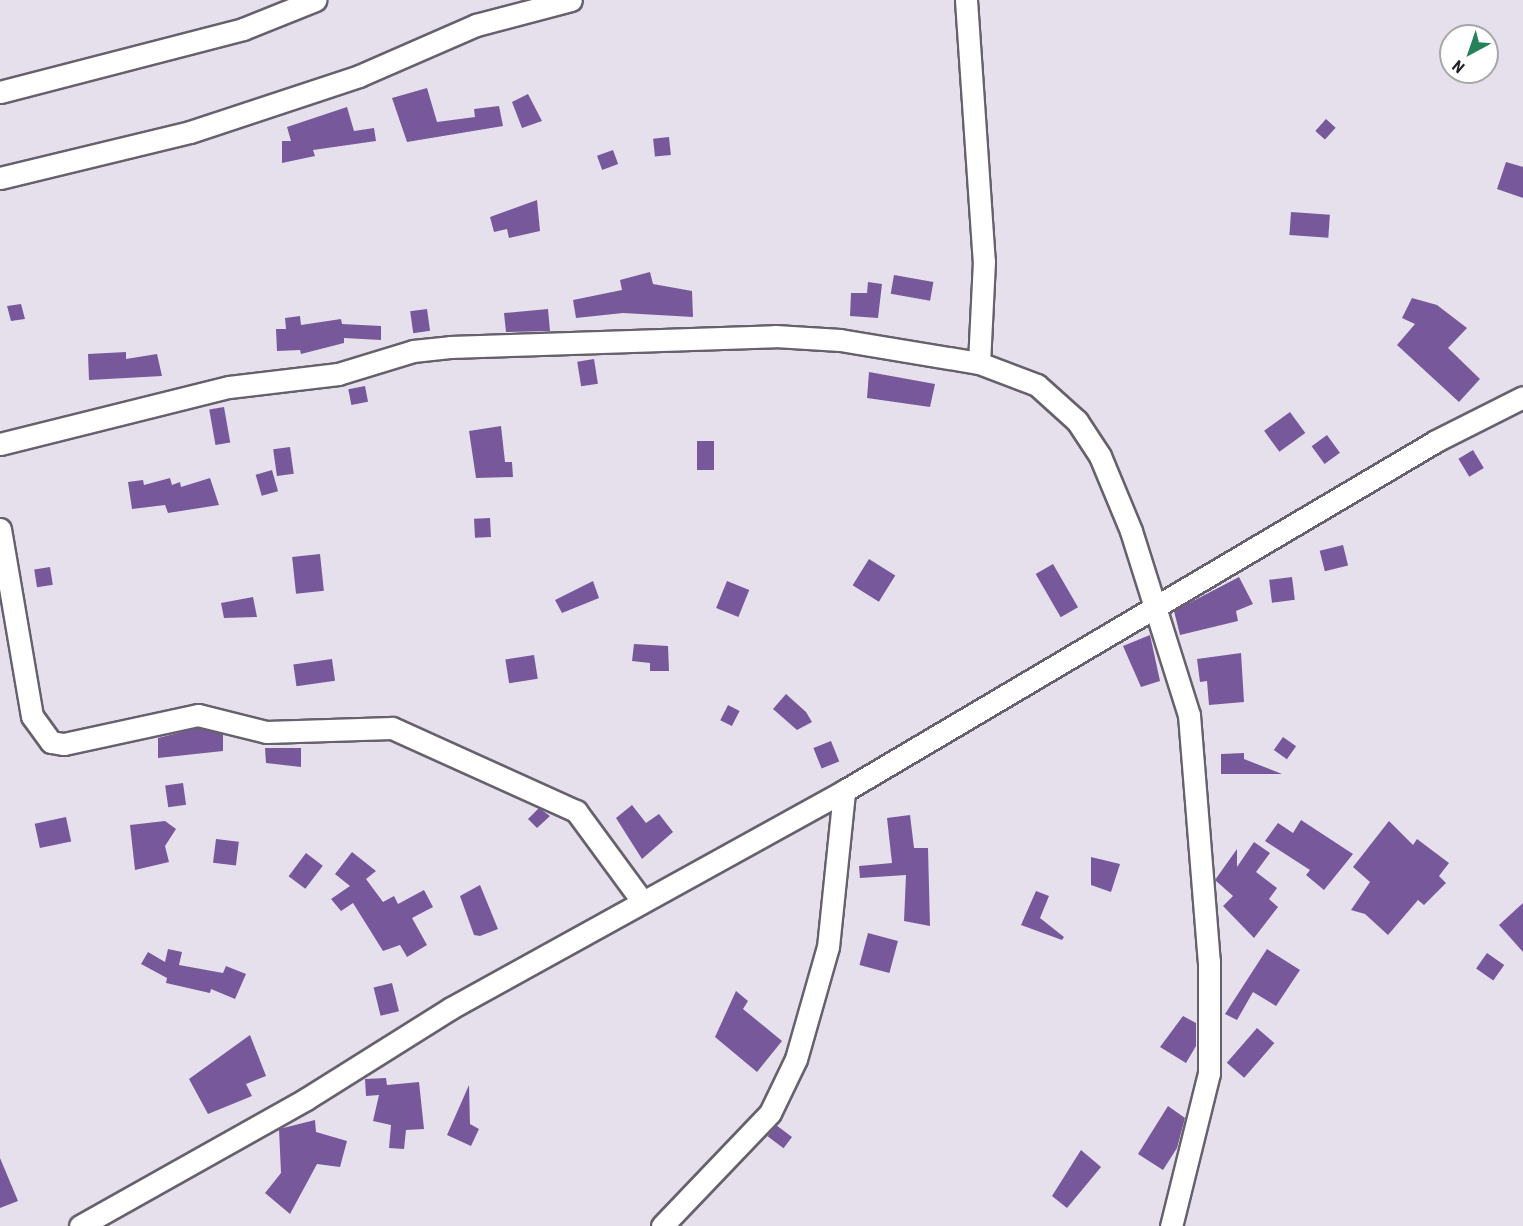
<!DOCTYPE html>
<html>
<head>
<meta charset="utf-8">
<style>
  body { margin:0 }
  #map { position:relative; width:1523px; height:1226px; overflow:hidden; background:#e5e0ec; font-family:"Roboto Condensed",sans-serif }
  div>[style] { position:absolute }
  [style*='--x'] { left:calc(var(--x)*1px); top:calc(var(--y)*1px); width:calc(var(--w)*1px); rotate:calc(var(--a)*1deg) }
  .building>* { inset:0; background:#77599b; transform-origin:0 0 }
  .roads { filter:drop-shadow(2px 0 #66616c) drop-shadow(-2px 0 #66616c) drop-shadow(0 2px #66616c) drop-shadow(0 -2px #66616c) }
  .minor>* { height:21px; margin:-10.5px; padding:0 10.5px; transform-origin:10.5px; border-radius:10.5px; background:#fff }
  span { translate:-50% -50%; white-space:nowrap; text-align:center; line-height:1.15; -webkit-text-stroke:6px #fff; paint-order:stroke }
  .north { position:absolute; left:1439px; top:24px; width:60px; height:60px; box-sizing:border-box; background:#fff; border:2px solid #a7a7a9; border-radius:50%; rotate:220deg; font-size:16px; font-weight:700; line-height:24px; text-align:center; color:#242227 }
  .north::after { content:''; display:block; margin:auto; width:21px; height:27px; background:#238259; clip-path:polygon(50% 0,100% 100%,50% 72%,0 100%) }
</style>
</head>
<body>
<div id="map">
  <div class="building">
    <div style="clip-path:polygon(427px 88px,437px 122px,475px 117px,474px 109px,499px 106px,503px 126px,407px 142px,392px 98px)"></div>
    <div style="clip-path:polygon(528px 94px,542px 121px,522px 128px,512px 102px)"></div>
    <div style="clip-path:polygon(347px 107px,354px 131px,374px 128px,376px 141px,313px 150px,315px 156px,282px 163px,282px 141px,291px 141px,287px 127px)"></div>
    <div style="left:1326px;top:119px;width:13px;height:16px;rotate:42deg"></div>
    <div style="left:669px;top:137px;width:18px;height:16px;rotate:84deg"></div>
    <div style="left:613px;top:150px;width:15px;height:17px;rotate:70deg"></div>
    <div style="clip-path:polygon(1506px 162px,1523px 167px,1523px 198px,1497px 189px)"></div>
    <div style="clip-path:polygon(537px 200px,540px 231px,509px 238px,507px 229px,494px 232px,490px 217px)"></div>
    <div style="left:1291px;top:212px;width:39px;height:23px;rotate:4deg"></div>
    <div style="clip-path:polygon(650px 272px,653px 284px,692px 291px,693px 317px,623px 313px,576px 318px,573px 300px,622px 290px,620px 280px)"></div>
    <div style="left:894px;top:275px;width:40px;height:19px;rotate:10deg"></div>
    <div style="clip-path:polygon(868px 282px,882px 284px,878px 318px,850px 316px,851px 293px,867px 293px)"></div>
    <div style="clip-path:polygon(1412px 298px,1437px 305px,1467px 328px,1448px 348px,1480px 379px,1459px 402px,1397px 345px,1415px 324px,1402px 318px)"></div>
    <div style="clip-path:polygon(21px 304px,25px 319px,11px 321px,7px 306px)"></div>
    <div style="left:427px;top:309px;width:22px;height:17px;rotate:82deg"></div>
    <div style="clip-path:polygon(548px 309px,550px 331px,506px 332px,504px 313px)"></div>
    <div style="clip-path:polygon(300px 316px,301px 325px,341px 319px,342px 324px,381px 326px,381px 340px,344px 338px,344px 343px,301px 354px,300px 350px,277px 351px,276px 329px,286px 329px,285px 318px)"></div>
    <div style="clip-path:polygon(126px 352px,126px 359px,157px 354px,162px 376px,89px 380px,88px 354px)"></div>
    <div style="left:594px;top:359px;width:25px;height:17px;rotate:81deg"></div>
    <div style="clip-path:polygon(869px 372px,935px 384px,930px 407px,867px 398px)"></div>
    <div style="left:365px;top:386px;width:16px;height:17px;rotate:79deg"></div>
    <div style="left:224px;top:407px;width:36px;height:15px;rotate:80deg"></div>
    <div style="left:1290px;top:412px;width:26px;height:32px;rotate:54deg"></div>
    <div style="clip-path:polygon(501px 426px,505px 462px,512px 462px,513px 477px,476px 478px,469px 431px)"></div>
    <div style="left:1327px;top:435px;width:22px;height:19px;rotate:54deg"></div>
    <div style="left:697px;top:441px;width:17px;height:29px"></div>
    <div style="left:290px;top:447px;width:27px;height:17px;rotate:82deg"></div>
    <div style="left:1473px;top:450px;width:21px;height:17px;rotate:59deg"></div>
    <div style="left:272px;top:470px;width:22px;height:17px;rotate:74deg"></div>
    <div style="clip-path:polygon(170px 478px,172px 485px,180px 482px,181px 487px,210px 478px,219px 505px,168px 513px,165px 505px,132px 509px,128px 482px,143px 480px,144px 485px)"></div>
    <div style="left:490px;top:518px;width:19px;height:16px;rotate:87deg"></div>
    <div style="left:1343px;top:545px;width:21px;height:24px;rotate:76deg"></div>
    <div style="left:320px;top:554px;width:37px;height:28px;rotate:84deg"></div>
    <div style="left:869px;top:559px;width:31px;height:31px;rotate:32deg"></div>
    <div style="left:1053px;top:564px;width:50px;height:20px;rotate:60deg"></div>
    <div style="left:50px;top:567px;width:18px;height:16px;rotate:81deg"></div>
    <div style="clip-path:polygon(1239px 577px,1253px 604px,1236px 611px,1238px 621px,1180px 635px,1174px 611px)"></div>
    <div style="left:1292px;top:577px;width:23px;height:23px;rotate:83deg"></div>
    <div style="clip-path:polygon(593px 581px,599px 598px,562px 613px,555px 600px)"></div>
    <div style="left:727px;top:581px;width:24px;height:29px;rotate:22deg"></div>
    <div style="clip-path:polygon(253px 597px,257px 617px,224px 618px,221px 603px)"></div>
    <div style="clip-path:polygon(1150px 635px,1160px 681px,1141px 687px,1123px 646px)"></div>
    <div style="clip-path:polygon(634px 644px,668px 646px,669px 671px,650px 671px,650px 663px,632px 661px)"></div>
    <div style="clip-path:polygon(1241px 653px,1244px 702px,1209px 705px,1207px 681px,1200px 682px,1197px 659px)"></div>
    <div style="left:534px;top:655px;width:24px;height:29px;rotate:81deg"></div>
    <div style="left:332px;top:659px;width:22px;height:39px;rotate:82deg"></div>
    <div style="clip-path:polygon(786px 694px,806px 712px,812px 722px,797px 730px,773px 709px)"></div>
    <div style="left:728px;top:705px;width:13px;height:17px;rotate:27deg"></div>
    <div style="clip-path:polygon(198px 728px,223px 734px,223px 751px,158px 758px,158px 738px)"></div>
    <div style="left:1283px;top:737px;width:16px;height:16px;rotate:35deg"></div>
    <div style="left:831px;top:741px;width:22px;height:19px;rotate:68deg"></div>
    <div style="clip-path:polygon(265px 748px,301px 748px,301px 767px,266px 763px)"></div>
    <div style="clip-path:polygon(1244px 753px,1244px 759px,1282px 774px,1221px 774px,1221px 754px)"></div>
    <div style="left:183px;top:783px;width:22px;height:18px;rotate:82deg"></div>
    <div style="clip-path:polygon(632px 805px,646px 823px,659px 814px,673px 832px,642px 859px,616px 818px)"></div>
    <div style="clip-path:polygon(539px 808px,550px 816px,537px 828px,528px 819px)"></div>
    <div style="clip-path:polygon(910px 815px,914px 848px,928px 848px,930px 926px,904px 921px,906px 875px,860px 878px,859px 866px,892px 863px,887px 818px)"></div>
    <div style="left:66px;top:817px;width:25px;height:32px;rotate:78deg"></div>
    <div style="clip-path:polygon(1301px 820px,1353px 854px,1324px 890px,1306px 875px,1310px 870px,1265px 841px,1278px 823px,1293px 833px)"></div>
    <div style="clip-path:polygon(165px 821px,176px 829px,165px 846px,169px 862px,135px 870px,130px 825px)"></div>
    <div style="clip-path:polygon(1389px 821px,1413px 845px,1417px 839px,1449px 863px,1439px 876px,1446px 883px,1424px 905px,1418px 900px,1388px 935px,1365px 914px,1351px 910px,1370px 882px,1353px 867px)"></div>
    <div style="left:216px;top:839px;width:23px;height:24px;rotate:7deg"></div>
    <div style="clip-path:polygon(1254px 842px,1270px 853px,1256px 872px,1277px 888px,1269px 899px,1278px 907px,1254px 938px,1223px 906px,1233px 896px,1215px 880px,1237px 849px,1237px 867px)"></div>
    <div style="clip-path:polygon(352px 852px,376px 871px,366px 879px,383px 902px,394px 896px,398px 904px,424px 890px,433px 907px,412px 918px,427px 945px,407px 957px,400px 945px,383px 951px,353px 903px,341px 911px,331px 899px,350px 886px,335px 874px)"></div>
    <div style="left:306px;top:853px;width:21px;height:29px;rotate:37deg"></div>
    <div style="clip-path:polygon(1091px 857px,1120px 864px,1111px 892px,1091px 885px)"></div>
    <div style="clip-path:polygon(480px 885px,498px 929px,480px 936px,474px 935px,460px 896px)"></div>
    <div style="clip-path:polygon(1036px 891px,1049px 896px,1040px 918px,1064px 937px,1062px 940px,1021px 925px)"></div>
    <div style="clip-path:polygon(1523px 903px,1523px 952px,1499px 925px)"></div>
    <div style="left:868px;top:933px;width:31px;height:33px;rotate:15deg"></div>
    <div style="clip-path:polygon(168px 949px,182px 952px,179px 965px,223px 973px,226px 966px,246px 974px,235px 999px,211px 989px,210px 993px,166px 983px,167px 978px,141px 964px,148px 952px,165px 962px)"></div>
    <div style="clip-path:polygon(1267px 949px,1300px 970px,1276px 1006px,1253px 992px,1237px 1020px,1225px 1014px)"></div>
    <div style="left:1487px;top:953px;width:21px;height:19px;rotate:35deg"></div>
    <div style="left:392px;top:983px;width:29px;height:19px;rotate:76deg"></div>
    <div style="clip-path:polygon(736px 991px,748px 1001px,743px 1009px,782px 1041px,757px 1072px,715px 1037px)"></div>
    <div style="clip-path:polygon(1183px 1016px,1196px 1023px,1196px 1046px,1186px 1063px,1160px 1047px)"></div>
    <div style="left:1257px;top:1028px;width:23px;height:46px;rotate:41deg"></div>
    <div style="clip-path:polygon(250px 1035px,266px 1076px,246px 1084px,252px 1096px,208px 1114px,189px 1079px)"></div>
    <div style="clip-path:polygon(386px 1078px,387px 1085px,419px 1082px,424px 1129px,406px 1130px,404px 1149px,389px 1148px,391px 1125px,373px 1121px,379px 1095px,366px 1096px,365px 1079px)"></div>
    <div style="clip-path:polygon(469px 1085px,470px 1124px,479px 1129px,471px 1146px,447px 1135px)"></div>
    <div style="clip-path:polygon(1168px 1106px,1185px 1118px,1177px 1148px,1163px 1170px,1138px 1154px)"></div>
    <div style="clip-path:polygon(315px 1120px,316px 1132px,347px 1141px,340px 1167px,317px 1164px,290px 1214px,265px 1193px,281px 1173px,279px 1129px)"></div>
    <div style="left:776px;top:1125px;width:20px;height:14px;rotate:37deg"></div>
    <div style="clip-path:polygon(1081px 1150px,1101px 1167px,1067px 1208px,1052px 1196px)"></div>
    <div style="clip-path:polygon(0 1158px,18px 1201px,0 1208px)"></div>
  </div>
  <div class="roads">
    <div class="minor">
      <div style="--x:966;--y:0;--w:262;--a:86.1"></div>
      <div style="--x:984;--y:261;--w:102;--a:92.8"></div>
      <div style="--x:0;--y:92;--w:251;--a:-14.5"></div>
      <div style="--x:243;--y:29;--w:78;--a:-21.9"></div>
      <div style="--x:0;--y:178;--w:195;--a:-13.6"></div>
      <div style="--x:190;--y:132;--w:178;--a:-18.3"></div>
      <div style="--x:359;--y:76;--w:128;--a:-23.6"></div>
      <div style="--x:476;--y:25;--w:98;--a:-14.7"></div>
      <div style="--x:0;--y:444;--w:236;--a:-14"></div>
      <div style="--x:229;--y:387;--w:110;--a:-6.8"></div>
      <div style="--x:338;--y:374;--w:78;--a:-17"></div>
      <div style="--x:413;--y:351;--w:37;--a:-6"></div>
      <div style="--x:450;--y:347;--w:325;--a:-1.9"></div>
      <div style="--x:775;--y:336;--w:65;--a:3.5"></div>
      <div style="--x:840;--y:340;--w:141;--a:9.4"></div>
      <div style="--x:979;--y:363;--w:62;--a:20.8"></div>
      <div style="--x:1037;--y:385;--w:54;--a:42"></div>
      <div style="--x:1077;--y:421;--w:42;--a:56.7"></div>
      <div style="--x:1100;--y:456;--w:81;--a:67.5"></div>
      <div style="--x:1131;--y:531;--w:193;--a:72.5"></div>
      <div style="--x:1189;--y:715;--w:247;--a:85.4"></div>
      <div style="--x:1209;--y:961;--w:112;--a:90"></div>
      <div style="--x:1209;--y:1073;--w:158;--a:103.9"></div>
      <div style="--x:0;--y:529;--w:190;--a:80.3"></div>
      <div style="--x:32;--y:716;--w:32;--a:54"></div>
      <div style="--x:51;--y:742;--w:13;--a:9"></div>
      <div style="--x:64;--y:744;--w:137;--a:-12.2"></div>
      <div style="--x:198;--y:715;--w:70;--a:14"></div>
      <div style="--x:266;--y:732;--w:126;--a:-1.8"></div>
      <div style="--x:392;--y:728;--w:202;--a:24.3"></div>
      <div style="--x:576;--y:811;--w:112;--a:53.7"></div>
      <div style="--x:80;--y:1226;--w:259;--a:-29.3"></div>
      <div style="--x:306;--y:1099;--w:171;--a:-32.1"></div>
      <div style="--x:451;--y:1008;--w:449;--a:-28.9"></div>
      <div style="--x:844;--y:791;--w:688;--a:-30.59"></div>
      <div style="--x:1436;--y:441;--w:97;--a:-26.8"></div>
      <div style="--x:662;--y:1226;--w:156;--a:-46.3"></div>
      <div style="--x:770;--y:1113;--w:60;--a:-64.3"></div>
      <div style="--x:796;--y:1059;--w:116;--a:-74.1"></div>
      <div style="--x:828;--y:947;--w:157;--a:-84.1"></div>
    </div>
  </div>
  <div class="north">N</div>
</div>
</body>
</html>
